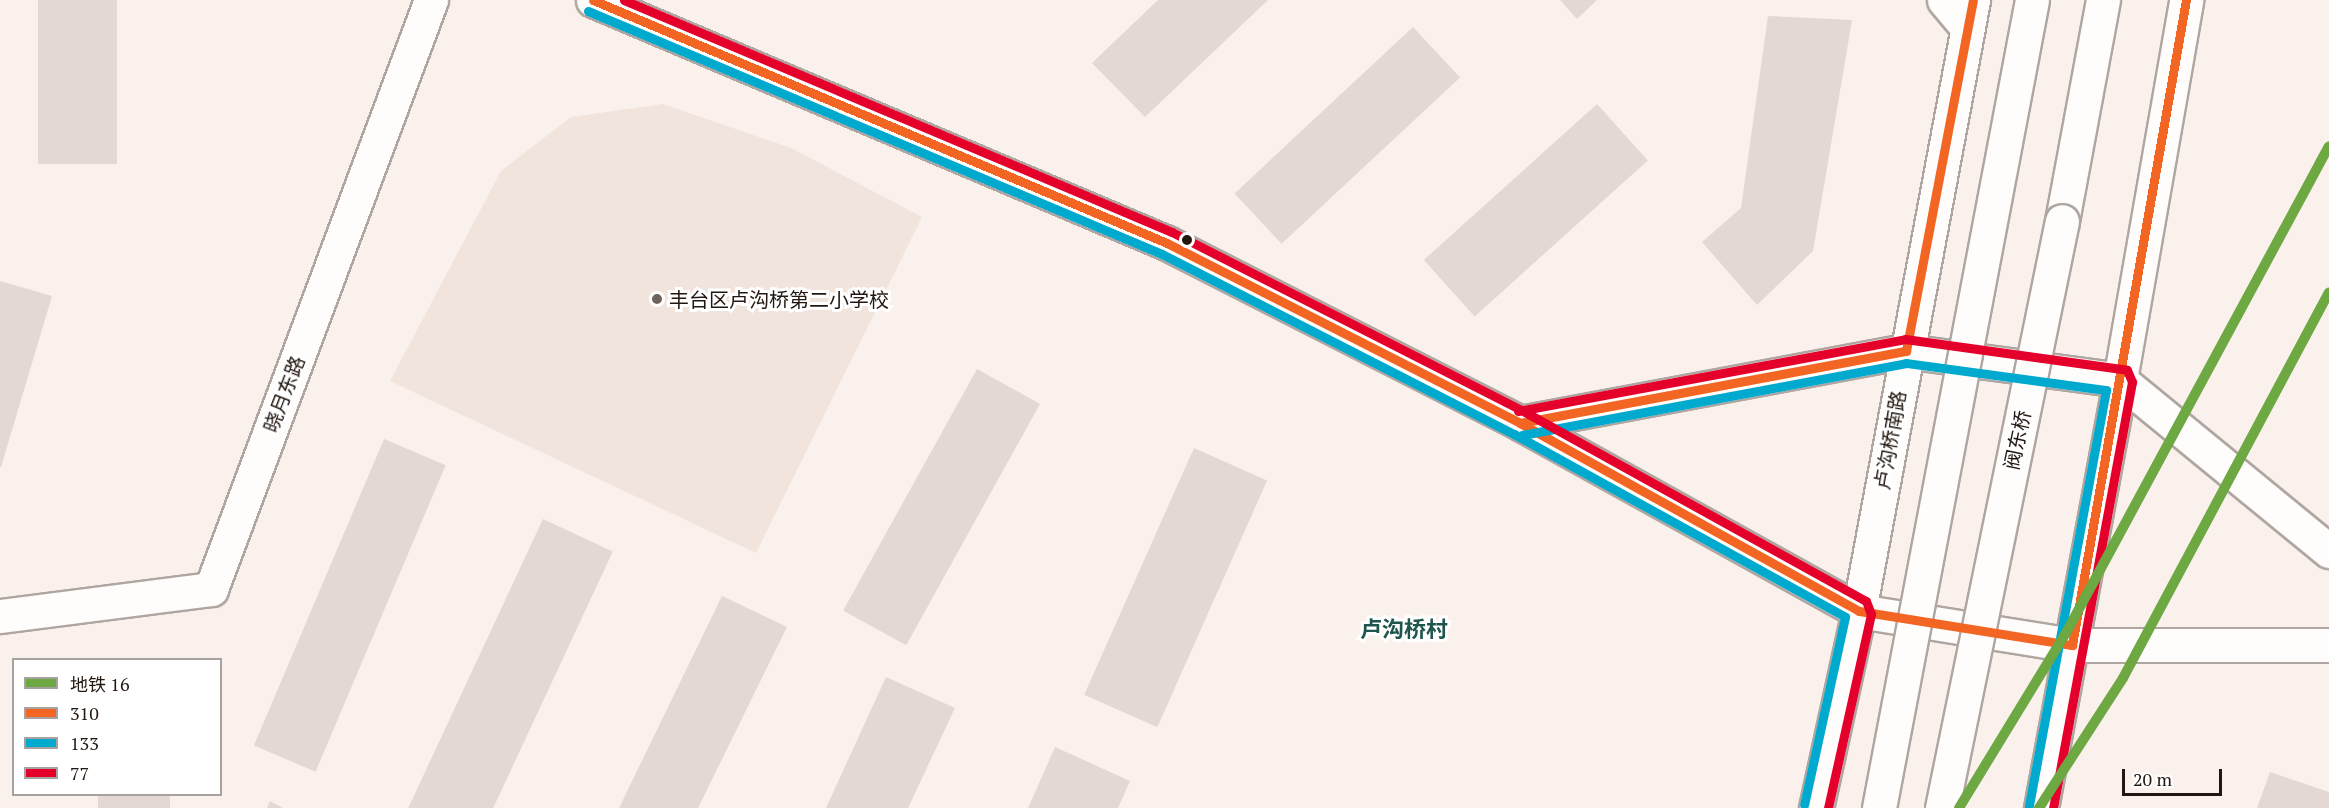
<!DOCTYPE html>
<html>
<head>
<meta charset="utf-8">
<style>
  body { margin:0 }
  #map { position:relative; width:2329px; height:808px; overflow:hidden; background:#faf1ed; font-family:"PT Serif","Noto Sans SC",serif }
  div>[style] { position:absolute }
  [style*='--x'] { left:calc(var(--x)*1px); top:calc(var(--y)*1px); width:calc(var(--w)*1px); rotate:calc(var(--a)*1deg) }
  .built>* { inset:0; background:#f1e4dc }
  .building>* { inset:0; background:#e3d8d3; transform-origin:0 0 }
  .roads { filter:drop-shadow(2px 0 #b0a6a1) drop-shadow(-2px 0 #b0a6a1) drop-shadow(0 2px #b0a6a1) drop-shadow(0 -2px #b0a6a1) }
  .secondary>* { height:33px; margin:-16.5px; padding:0 16.5px; transform-origin:16.5px; border-radius:16.5px; background:#fefdfc }
  .highway>* { height:33px; margin:-16.5px; padding:0 16.5px; transform-origin:16.5px; border-radius:16.5px; background:#fefdfc }
  .bridges { filter:drop-shadow(2px 0 #b0a6a1) drop-shadow(-2px 0 #b0a6a1) drop-shadow(0 2px #b0a6a1) drop-shadow(0 -2px #b0a6a1) }
  .highway-bridge>* { height:33px; margin:-16.5px; padding:0 16.5px; transform-origin:16.5px; border-radius:16.5px; background:#fefdfc }
  .bus-1>* { height:9px; margin:-4.5px; padding:0 4.5px; transform-origin:4.5px; border-radius:4.5px; background:#f26522 }
  .bus-2>* { height:9px; margin:-4.5px; padding:0 4.5px; transform-origin:4.5px; border-radius:4.5px; background:#00a9ce }
  .bus-3>* { height:9px; margin:-4.5px; padding:0 4.5px; transform-origin:4.5px; border-radius:4.5px; background:#e4002b }
  .metro-1>* { height:10px; margin:-5px; padding:0 5px; transform-origin:5px; border-radius:5px; background:#6da843 }
  .dots>* { width:16px; height:16px; translate:-50% -50%; box-sizing:border-box; border:3px solid #fff; border-radius:50% }
  span { translate:-50% -50%; white-space:nowrap; text-align:center; line-height:1.15; -webkit-text-stroke:6px #fff; paint-order:stroke }
  .poi-label { font-size:20px; color:#231710 }
  .left { translate:0 -50%; text-align:left }
  .street-label { font-size:20px; color:#231710 }
  .quarter-label { font-size:22px; color:#1e564d; font-weight:700 }
  .legend { position:absolute; left:12px; top:658px; width:210px; height:138px; box-sizing:border-box; background:#fff; border:2px solid #a7a29f; margin:0; padding:8px 10px; list-style:none; font-size:18px; color:#231710 }
  .legend li { display:flex; align-items:center; gap:12px; height:30px }
  .legend b { width:30px; border:2px solid #a7a29f }
  .scale { position:absolute; left:2122px; top:769px; width:100px; height:27px; box-sizing:border-box; border:3px solid #231710; border-top:0; padding-left:8px; font-size:18px; line-height:21px; white-space:nowrap; color:#231710; -webkit-text-stroke:4px #fff; paint-order:stroke }
</style>
</head>
<body>
<div id="map">
  <div class="built">
    <div style="clip-path:polygon(663px 104px,791px 148px,922px 217px,756px 553px,390px 381px,501px 171px,571px 117px)"></div>
  </div>
  <div class="building">
    <div style="left:38px;top:0;width:79px;height:164px"></div>
    <div style="clip-path:polygon(1158px 0,1268px 0,1145px 117px,1092px 63px)"></div>
    <div style="clip-path:polygon(1560px 0,1597px 0,1577px 19px)"></div>
    <div style="clip-path:polygon(1768px 16px,1852px 20px,1813px 251px,1757px 305px,1702px 242px,1741px 208px)"></div>
    <div style="left:1413px;top:27px;width:69px;height:244px;rotate:47deg"></div>
    <div style="left:1597px;top:104px;width:76px;height:233px;rotate:48deg"></div>
    <div style="clip-path:polygon(0 281px,52px 296px,1px 467px,0 467px)"></div>
    <div style="left:977px;top:369px;width:72px;height:276px;rotate:29deg"></div>
    <div style="left:384px;top:439px;width:67px;height:333px;rotate:23deg"></div>
    <div style="left:1194px;top:448px;width:80px;height:270px;rotate:24deg"></div>
    <div style="left:543px;top:519px;width:77px;height:319px;rotate:25deg"></div>
    <div style="clip-path:polygon(722px 596px,787px 627px,698px 808px,619px 808px)"></div>
    <div style="clip-path:polygon(886px 677px,955px 708px,908px 808px,826px 808px)"></div>
    <div style="clip-path:polygon(1055px 747px,1130px 781px,1118px 808px,1028px 808px)"></div>
    <div style="clip-path:polygon(2270px 772px,2329px 792px,2329px 808px,2257px 808px)"></div>
    <div style="left:98px;top:794px;width:72px;height:14px"></div>
    <div style="clip-path:polygon(270px 801px,283px 808px,267px 808px)"></div>
  </div>
  <div class="roads">
    <div class="secondary">
      <div style="--x:593;--y:0;--w:623;--a:22.95"></div>
      <div style="--x:1167;--y:243;--w:396;--a:27"></div>
      <div style="--x:1520;--y:423;--w:388;--a:29"></div>
      <div style="--x:1859;--y:611;--w:216;--a:9.1"></div>
      <div style="--x:2072;--y:645;--w:257;--a:0"></div>
      <div style="--x:1944;--y:0;--w:35;--a:50"></div>
      <div style="--x:1520;--y:423;--w:393;--a:-10.6"></div>
      <div style="--x:1906;--y:351;--w:216;--a:7.7"></div>
      <div style="--x:2120;--y:380;--w:270;--a:39.3"></div>
      <div style="--x:0;--y:616;--w:213;--a:-7.3"></div>
      <div style="--x:211;--y:589;--w:629;--a:-69.52"></div>
    </div>
    <div class="highway">
      <div style="--x:2062;--y:221;--w:225;--a:-79.5"></div>
      <div style="--x:1816;--y:808;--w:202;--a:-77.7"></div>
      <div style="--x:1859;--y:611;--w:622;--a:-79.43"></div>
      <div style="--x:2041;--y:808;--w:435;--a:-79.5"></div>
      <div style="--x:2120;--y:380;--w:386;--a:-80.1"></div>
    </div>
  </div>
  <div class="bridges">
    <div class="highway-bridge">
      <div style="--x:1879;--y:808;--w:822;--a:-79.28"></div>
      <div style="--x:1942;--y:808;--w:599;--a:-78.45"></div>
    </div>
  </div>
  <div class="bus-1">
    <div style="--x:593;--y:0;--w:623;--a:22.95"></div>
    <div style="--x:1167;--y:243;--w:396;--a:27"></div>
    <div style="--x:1520;--y:423;--w:388;--a:29"></div>
    <div style="--x:1859;--y:611;--w:216;--a:9.1"></div>
    <div style="--x:2072;--y:645;--w:655;--a:-79.98"></div>
    <div style="--x:1520;--y:423;--w:393;--a:-10.6"></div>
    <div style="--x:1906;--y:351;--w:357;--a:-79.2"></div>
  </div>
  <div class="bus-2">
    <div style="--x:588;--y:11;--w:623;--a:22.95"></div>
    <div style="--x:1162;--y:254;--w:395;--a:27.1"></div>
    <div style="--x:1514;--y:434;--w:378;--a:28.9"></div>
    <div style="--x:1845;--y:617;--w:192;--a:102.3"></div>
    <div style="--x:1522;--y:435;--w:391;--a:-10.6"></div>
    <div style="--x:1906;--y:363;--w:202;--a:7.7"></div>
    <div style="--x:2106;--y:390;--w:423;--a:100.5"></div>
  </div>
  <div class="bus-3">
    <div style="--x:624;--y:0;--w:595;--a:22.95"></div>
    <div style="--x:1172;--y:232;--w:396;--a:27"></div>
    <div style="--x:1525;--y:412;--w:390;--a:29"></div>
    <div style="--x:1866;--y:601;--w:14;--a:69"></div>
    <div style="--x:1871;--y:614;--w:199;--a:102.5"></div>
    <div style="--x:1518;--y:411;--w:394;--a:-10.5"></div>
    <div style="--x:1905;--y:339;--w:224;--a:7.9"></div>
    <div style="--x:2127;--y:370;--w:13;--a:67"></div>
    <div style="--x:2132;--y:382;--w:433;--a:100.5"></div>
  </div>
  <div class="metro-1">
    <div style="--x:1959;--y:808;--w:205;--a:-58.6"></div>
    <div style="--x:2066;--y:633;--w:553;--a:-61.63"></div>
    <div style="--x:2039;--y:808;--w:155;--a:-57.1"></div>
    <div style="--x:2123;--y:678;--w:437;--a:-61.9"></div>
  </div>
  <div class="dots">
    <div style="left:1187px;top:240px;background:#231710"></div>
    <div style="left:657px;top:299px;background:#6e635d"></div>
  </div>
  <div class="poi-label">
    <span class="left" style="left:669px;top:299px">丰台区卢沟桥第二小学校</span>
  </div>
  <div class="street-label">
    <span style="left:284px;top:394px;rotate:-69deg">晓月东路</span>
    <span style="left:1890px;top:440px;rotate:-80deg">卢沟桥南路</span>
    <span style="left:2017px;top:440px;rotate:-78deg">阀东桥</span>
  </div>
  <div class="quarter-label">
    <span style="left:1404px;top:629px">卢沟桥村</span>
  </div>
  <ul class="legend">
  <li><b style="height:8px;background:#6da843"></b>地铁 16</li>
  <li><b style="height:8px;background:#f26522"></b>310</li>
  <li><b style="height:8px;background:#00a9ce"></b>133</li>
  <li><b style="height:8px;background:#e4002b"></b>77</li>
  </ul>
  <div class="scale">20 m</div>
</div>
</body>
</html>
